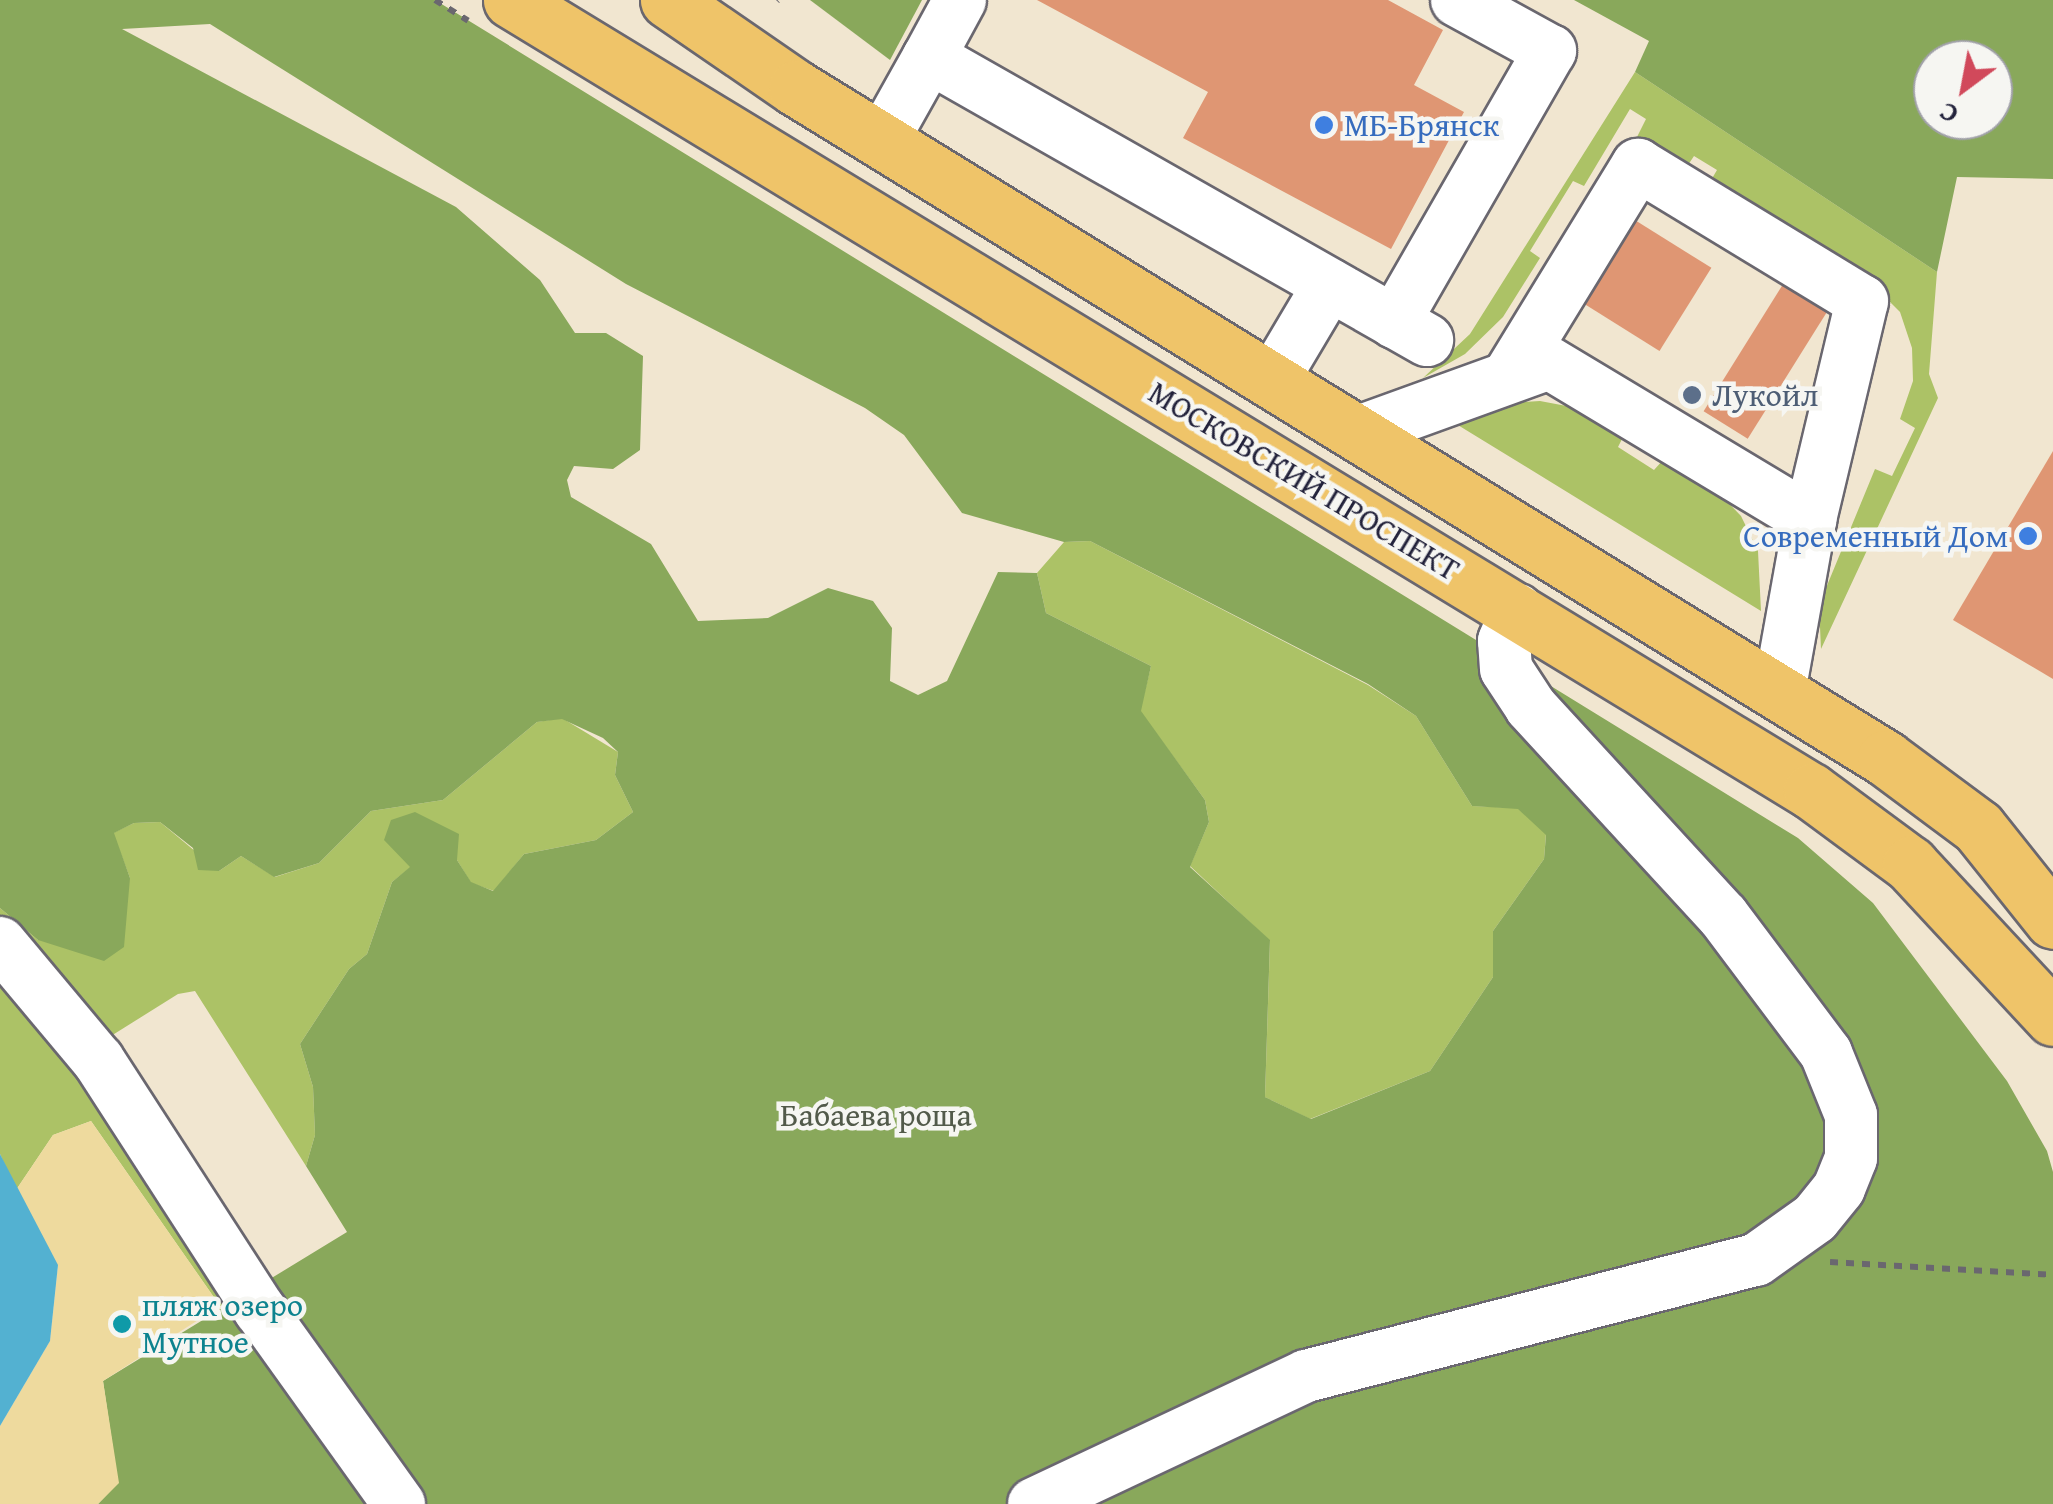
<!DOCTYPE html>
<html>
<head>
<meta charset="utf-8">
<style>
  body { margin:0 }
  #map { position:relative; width:2053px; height:1504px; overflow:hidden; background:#f1e6d0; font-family:"Gentium Book Plus",serif }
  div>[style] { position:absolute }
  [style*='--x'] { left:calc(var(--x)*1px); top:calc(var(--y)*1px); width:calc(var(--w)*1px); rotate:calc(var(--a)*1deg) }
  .green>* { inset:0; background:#acc266 }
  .forest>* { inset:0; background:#89a85b }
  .sand>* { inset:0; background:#eeda9e }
  .water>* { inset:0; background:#53b1d1 }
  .building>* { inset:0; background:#df9673; transform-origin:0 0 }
  .path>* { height:6px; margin-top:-3px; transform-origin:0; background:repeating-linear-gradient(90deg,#6a676f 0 8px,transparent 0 16px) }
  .roads { filter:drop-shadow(2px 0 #6a676f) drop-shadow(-2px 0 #6a676f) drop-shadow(0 2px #6a676f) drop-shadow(0 -2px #6a676f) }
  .minor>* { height:52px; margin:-26px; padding:0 26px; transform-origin:26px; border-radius:26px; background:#fff }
  .major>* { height:55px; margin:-27.5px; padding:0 27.5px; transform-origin:27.5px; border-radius:27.5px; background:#efc469 }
  .dots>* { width:28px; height:28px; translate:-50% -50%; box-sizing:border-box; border:5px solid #f6f6f2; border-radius:50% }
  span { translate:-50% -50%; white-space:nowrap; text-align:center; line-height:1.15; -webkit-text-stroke:9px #f6f6f2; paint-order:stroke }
  .shop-label { font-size:32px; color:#366cbe }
  .left { translate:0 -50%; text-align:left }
  .right { translate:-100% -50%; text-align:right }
  .service-label { font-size:32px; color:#4e5e75 }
  .street-label { font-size:32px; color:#22223b }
  .park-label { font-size:32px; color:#525a4a }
  .culture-label { font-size:32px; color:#0d838f }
  .north { position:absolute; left:1913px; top:40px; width:100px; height:100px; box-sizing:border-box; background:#f6f6f2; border:2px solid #a1a1a9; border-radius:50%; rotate:212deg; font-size:28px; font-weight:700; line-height:40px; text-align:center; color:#22223b }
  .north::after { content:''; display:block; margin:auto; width:35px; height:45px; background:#d1495b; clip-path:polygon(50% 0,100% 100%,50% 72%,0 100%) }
</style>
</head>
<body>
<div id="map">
  <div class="green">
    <div style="clip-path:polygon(1635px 72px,1937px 272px,1929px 374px,1938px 398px,1821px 649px,1819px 605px,1875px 469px,1892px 476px,1915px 428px,1900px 419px,1913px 381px,1912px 348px,1900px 312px,1870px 282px,1707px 187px,1717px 170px,1694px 156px,1684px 171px,1635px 141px,1646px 119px,1630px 109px,1584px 186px,1573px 181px,1530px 251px,1540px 258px,1503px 317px,1465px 354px,1423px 378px,1470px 334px)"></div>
    <div style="clip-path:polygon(1540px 401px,1577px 408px,1624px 435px,1618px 447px,1654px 470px,1663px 460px,1719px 493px,1741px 516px,1758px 551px,1761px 611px,1448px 419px,1504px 403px)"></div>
    <div style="clip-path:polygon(1090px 541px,1368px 685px,1416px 716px,1472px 806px,1518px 808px,1546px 834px,1544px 859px,1493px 931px,1493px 977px,1430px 1071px,1310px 1119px,1265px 1097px,1270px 941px,1190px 866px,1209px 822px,1205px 800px,1140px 711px,1151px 666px,1046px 613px,1037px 573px,1064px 542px)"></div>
    <div style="clip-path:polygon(562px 718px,618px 752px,615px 775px,633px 812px,596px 840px,524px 854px,494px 891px,471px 883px,457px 860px,411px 867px,392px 882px,367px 954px,349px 969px,300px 1044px,313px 1087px,315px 1135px,306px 1166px,195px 991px,178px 994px,95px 1046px,250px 1293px,220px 1306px,91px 1121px,53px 1135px,16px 1190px,0 1154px,0 908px,38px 940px,130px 878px,113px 833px,134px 823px,160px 822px,219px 871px,241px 856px,275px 877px,319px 863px,371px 811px,443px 800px,537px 722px)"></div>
  </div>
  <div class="forest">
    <div style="clip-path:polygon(evenodd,0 0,435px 0,1798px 838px,1873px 903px,2007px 1081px,2047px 1151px,2053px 1172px,2053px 1504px,98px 1504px,118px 1483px,103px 1381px,347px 1232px,306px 1166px,315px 1135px,313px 1087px,300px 1044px,349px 969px,367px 954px,392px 882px,410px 867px,384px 840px,391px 820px,415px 812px,459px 834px,457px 860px,471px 882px,493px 891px,524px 854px,596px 840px,633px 812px,615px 775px,618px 752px,603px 738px,562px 719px,537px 722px,443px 800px,371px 811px,319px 863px,274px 877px,241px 856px,219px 871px,198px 870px,193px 848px,160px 822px,134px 823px,114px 833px,130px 878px,124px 947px,104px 961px,38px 940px,0 908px,0 0,210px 24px,626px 284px,865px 408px,904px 435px,962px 513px,1064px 542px,1090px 541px,1368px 684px,1416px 716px,1472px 806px,1518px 809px,1546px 835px,1544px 859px,1493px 931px,1493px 977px,1430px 1071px,1311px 1119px,1265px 1097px,1270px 940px,1190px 867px,1209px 822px,1205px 800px,1141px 711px,1151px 666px,1046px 613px,1037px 573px,998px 572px,947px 681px,918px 695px,890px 681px,892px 628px,873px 601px,828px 588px,768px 618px,698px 621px,651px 544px,571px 497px,567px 480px,574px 466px,613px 469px,640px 450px,643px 356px,606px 333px,575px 333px,540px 280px,456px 207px,122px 29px,210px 24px)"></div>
    <div style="clip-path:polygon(810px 0,922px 0,890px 60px)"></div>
    <div style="clip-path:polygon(evenodd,1574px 0,2053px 0,2053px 179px,1957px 177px,1937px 272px,1635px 72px,1649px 41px,1574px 0,1933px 60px,1993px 60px,1993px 120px,1933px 120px,1933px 60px)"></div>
  </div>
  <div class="sand">
    <div style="clip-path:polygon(91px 1121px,220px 1306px,103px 1381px,119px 1483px,98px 1504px,0 1504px,0 1426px,50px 1341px,58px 1266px,16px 1190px,53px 1135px)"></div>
  </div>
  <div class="water">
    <div style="clip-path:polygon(0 1154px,58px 1265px,50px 1341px,0 1426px)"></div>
  </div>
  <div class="building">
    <div style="clip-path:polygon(1037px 0,1388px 0,1443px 30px,1414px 85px,1464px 112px,1391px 249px,1183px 138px,1208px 92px)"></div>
    <div style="left:1630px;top:217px;width:96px;height:98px;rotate:32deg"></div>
    <div style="left:1790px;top:273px;width:52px;height:163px;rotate:32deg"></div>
    <div style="clip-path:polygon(2053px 451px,2053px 679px,1953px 620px)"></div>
  </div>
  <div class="path">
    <div style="--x:435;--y:0;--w:39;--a:32"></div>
    <div style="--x:777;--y:1;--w:1;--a:-45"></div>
    <div style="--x:1830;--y:1262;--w:223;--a:3.3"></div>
  </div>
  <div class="roads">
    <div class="minor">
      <div style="--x:960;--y:0;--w:65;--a:118.5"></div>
      <div style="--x:929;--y:57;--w:573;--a:29.61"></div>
      <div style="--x:882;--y:141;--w:96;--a:-60.8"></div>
      <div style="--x:1394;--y:322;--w:313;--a:-60.1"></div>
      <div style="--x:1550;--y:51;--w:106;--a:-151.3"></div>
      <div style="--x:1508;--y:377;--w:249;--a:-58.5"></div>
      <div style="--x:1638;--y:165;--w:262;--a:31.3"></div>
      <div style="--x:1862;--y:301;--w:225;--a:103.4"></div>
      <div style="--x:1272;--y:381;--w:112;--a:-59.3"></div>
      <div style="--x:1356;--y:433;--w:205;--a:-19.9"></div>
      <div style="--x:1549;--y:363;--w:305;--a:31"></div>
      <div style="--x:1810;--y:520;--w:176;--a:100.2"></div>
      <div style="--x:0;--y:943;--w:153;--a:50.1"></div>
      <div style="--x:98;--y:1060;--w:298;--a:57.1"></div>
      <div style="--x:260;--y:1310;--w:239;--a:54.4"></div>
      <div style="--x:1034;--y:1504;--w:301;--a:-25.2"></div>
      <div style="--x:1306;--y:1376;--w:465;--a:-14.5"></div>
      <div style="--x:1756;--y:1260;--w:72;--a:-35.4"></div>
      <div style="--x:1815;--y:1218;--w:38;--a:-51"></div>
      <div style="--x:1839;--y:1188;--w:32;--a:-68"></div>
      <div style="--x:1851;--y:1158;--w:43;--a:-90"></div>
      <div style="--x:1851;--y:1115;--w:67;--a:-112"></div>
      <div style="--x:1826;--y:1053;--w:171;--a:-126.9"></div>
      <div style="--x:1723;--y:916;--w:284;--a:-132.6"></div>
      <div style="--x:1531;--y:707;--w:45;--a:-123.3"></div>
      <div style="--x:1506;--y:669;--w:28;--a:-94"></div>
      <div style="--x:1504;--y:641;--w:34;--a:-67"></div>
    </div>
    <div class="major">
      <div style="--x:511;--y:0;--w:1522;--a:31.32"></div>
      <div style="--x:1811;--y:791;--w:123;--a:36.4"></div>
      <div style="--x:1910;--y:864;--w:210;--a:47.1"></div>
      <div style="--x:668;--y:0;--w:155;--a:34.5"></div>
      <div style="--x:796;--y:88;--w:1279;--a:31.6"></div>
      <div style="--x:1885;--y:758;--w:116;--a:36.6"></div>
      <div style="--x:1978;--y:827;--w:120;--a:51.4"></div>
    </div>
  </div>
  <div class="dots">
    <div style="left:1324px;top:125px;background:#3f7fe0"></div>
    <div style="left:1692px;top:395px;background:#5c6f8a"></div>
    <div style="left:2028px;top:536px;background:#3f7fe0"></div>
    <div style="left:122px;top:1324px;background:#0f9aa8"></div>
  </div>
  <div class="shop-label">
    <span class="left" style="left:1344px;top:125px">МБ-Брянск</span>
    <span class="right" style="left:2008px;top:536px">Современный Дом</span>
  </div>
  <div class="service-label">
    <span class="left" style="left:1712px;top:395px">Лукойл</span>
  </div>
  <div class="street-label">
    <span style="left:1304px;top:481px;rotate:31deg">МОСКОВСКИЙ ПРОСПЕКТ</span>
  </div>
  <div class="park-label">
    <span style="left:876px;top:1115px">Бабаева роща</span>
  </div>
  <div class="culture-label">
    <span class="left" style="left:142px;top:1324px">пляж озеро<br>Мутное</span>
  </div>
  <div class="north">С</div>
</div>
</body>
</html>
